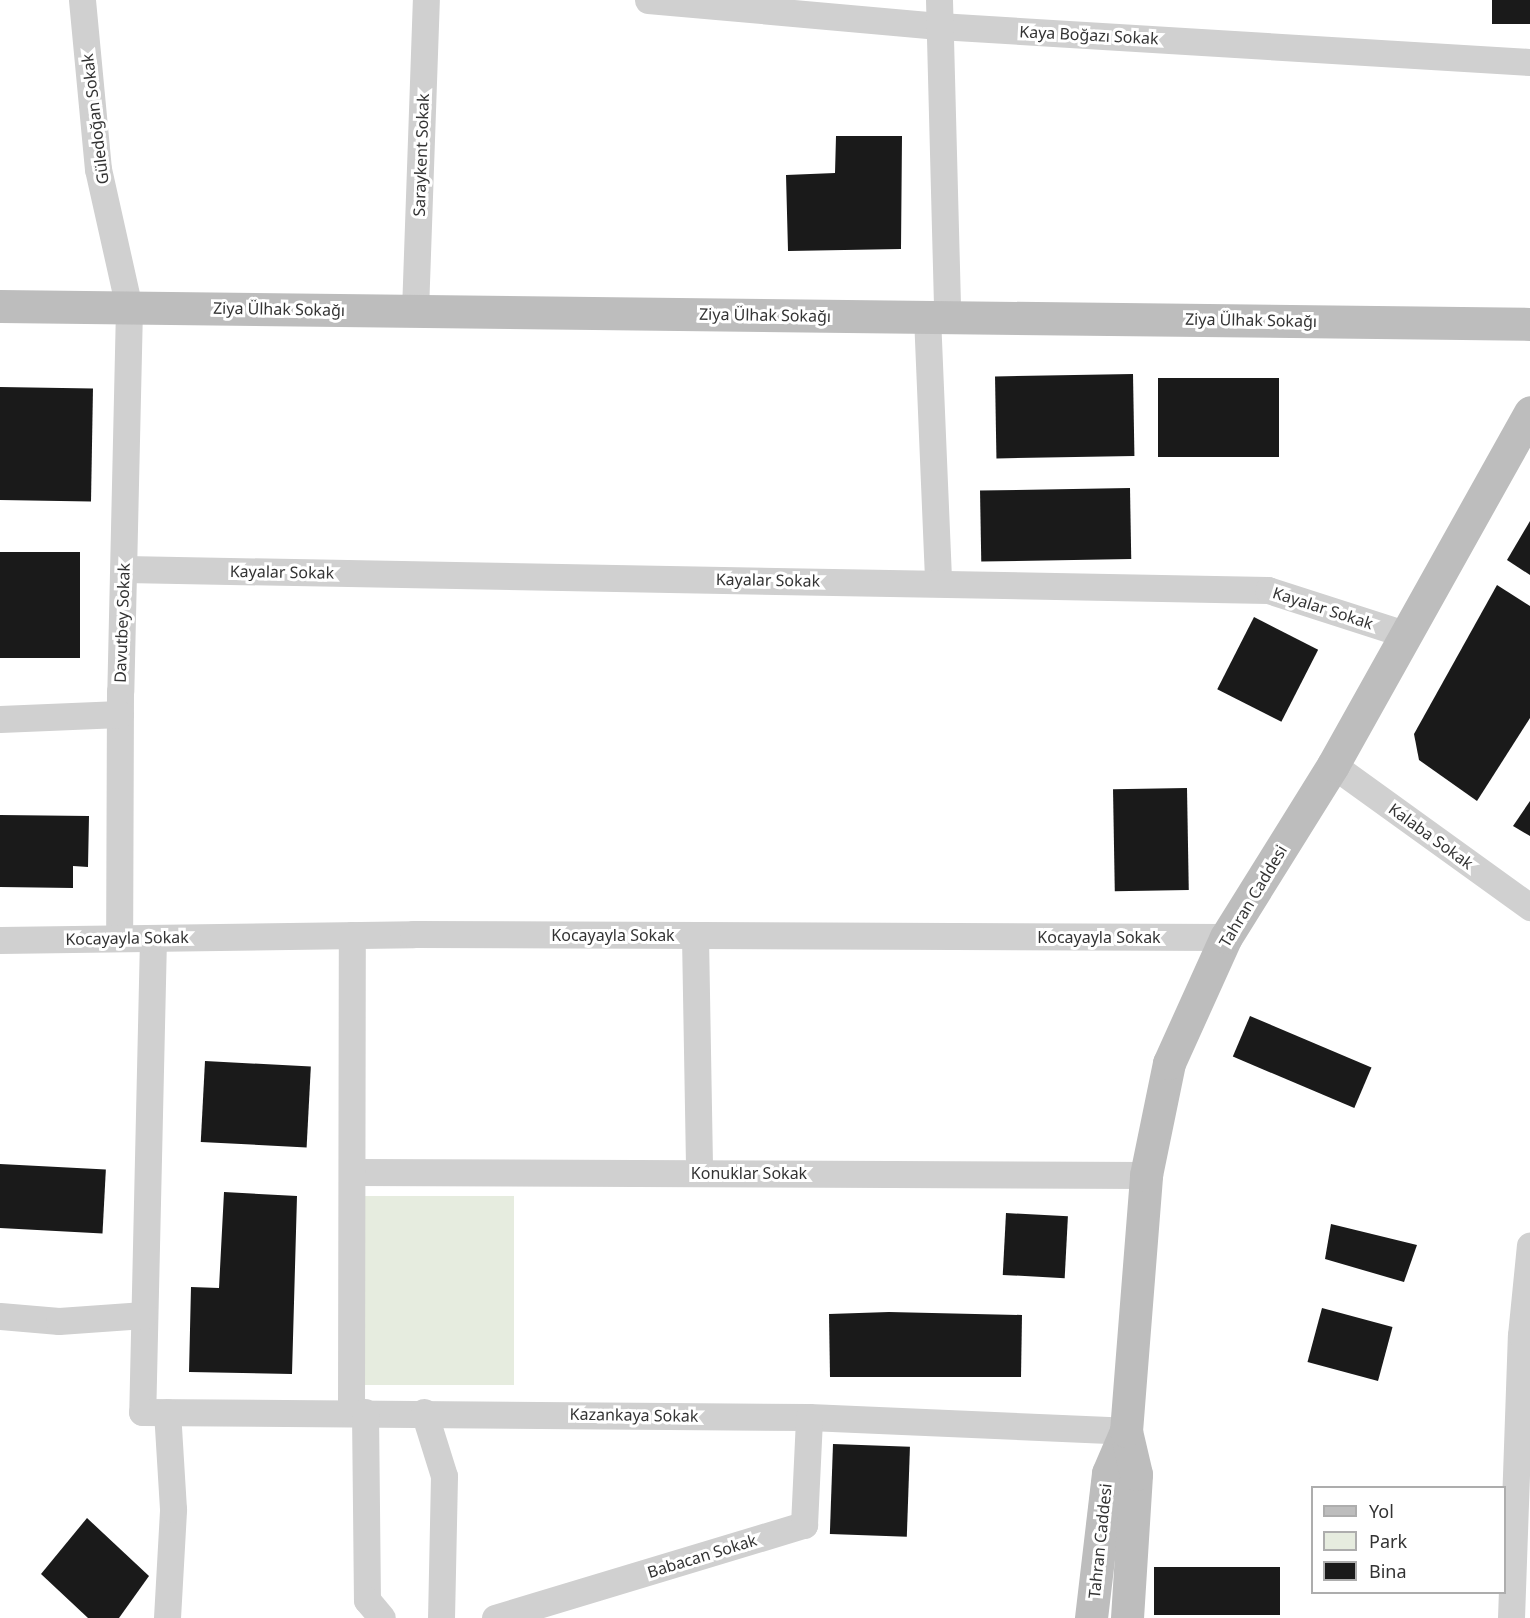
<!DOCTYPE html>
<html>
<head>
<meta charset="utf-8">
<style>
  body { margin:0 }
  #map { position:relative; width:1530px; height:1618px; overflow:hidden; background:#fff; font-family:"Noto Sans",sans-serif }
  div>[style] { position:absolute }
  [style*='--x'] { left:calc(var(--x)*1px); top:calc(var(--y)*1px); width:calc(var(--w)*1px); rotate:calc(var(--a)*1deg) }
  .green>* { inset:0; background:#e6ecdf; transform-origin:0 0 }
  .building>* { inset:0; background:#1a1a1a; transform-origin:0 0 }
  .street>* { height:27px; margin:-13.5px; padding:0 13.5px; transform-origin:13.5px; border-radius:13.5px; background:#d0d0d0 }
  .secondary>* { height:33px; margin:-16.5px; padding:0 16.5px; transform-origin:16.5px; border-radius:16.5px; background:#bdbdbd }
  span { translate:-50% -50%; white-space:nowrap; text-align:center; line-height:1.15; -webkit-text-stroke:6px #fff; paint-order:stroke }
  .street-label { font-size:16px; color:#333 }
  .legend { position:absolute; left:1311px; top:1486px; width:195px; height:108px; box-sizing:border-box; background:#fff; border:2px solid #adadad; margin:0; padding:8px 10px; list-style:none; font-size:18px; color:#333 }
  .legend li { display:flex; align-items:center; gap:12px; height:30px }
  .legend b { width:30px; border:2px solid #adadad }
</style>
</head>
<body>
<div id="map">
  <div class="green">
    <div style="left:364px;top:1196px;width:150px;height:189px"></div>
  </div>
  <div class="building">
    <div style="left:1492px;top:0;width:38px;height:24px"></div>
    <div style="clip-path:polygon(836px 136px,902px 136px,901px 249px,788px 251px,786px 175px,835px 173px)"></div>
    <div style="left:1133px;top:374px;width:82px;height:138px;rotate:89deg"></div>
    <div style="left:1158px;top:378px;width:121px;height:79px"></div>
    <div style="left:0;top:387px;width:93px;height:113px;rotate:1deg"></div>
    <div style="left:1130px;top:488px;width:71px;height:150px;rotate:89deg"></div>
    <div style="clip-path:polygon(1530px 521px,1530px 575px,1507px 560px)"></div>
    <div style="left:0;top:552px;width:80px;height:106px"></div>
    <div style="clip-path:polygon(1497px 585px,1530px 606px,1530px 718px,1477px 801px,1419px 760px,1414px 734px)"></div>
    <div style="left:1254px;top:617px;width:72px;height:81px;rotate:27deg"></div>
    <div style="left:1187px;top:788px;width:102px;height:74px;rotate:89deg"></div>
    <div style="clip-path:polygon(1530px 801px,1530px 836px,1513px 826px)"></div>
    <div style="clip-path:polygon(0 815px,89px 816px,88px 867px,73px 866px,73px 888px,0 887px)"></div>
    <div style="left:1250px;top:1016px;width:132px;height:44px;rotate:23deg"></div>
    <div style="left:205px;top:1061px;width:106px;height:81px;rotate:3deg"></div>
    <div style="left:0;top:1164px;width:106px;height:64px;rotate:3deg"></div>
    <div style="clip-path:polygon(224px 1192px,297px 1196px,292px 1374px,189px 1372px,191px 1287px,219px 1288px)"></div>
    <div style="left:1006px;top:1213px;width:62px;height:62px;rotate:3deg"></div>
    <div style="clip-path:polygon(1331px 1224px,1417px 1245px,1404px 1282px,1325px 1259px)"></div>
    <div style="left:1322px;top:1308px;width:73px;height:56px;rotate:15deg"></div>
    <div style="clip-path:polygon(889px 1312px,1022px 1315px,1021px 1377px,830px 1377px,829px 1314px)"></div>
    <div style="left:833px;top:1444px;width:77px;height:90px;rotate:2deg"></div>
    <div style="clip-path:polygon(87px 1518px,149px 1576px,119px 1618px,88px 1618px,41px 1574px)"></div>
    <div style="left:1154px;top:1567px;width:126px;height:48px"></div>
  </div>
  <div class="street">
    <div style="--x:82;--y:0;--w:170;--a:84.6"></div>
    <div style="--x:98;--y:169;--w:142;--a:77.4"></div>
    <div style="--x:129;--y:308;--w:383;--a:91.3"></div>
    <div style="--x:120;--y:691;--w:247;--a:90.2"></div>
    <div style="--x:648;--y:0;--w:292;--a:5.1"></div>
    <div style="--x:939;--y:26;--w:592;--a:3.49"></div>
    <div style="--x:939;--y:0;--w:316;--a:88.5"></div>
    <div style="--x:415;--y:311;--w:311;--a:-88"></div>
    <div style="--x:927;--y:316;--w:267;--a:87.6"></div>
    <div style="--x:125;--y:569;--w:1143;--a:1.05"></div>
    <div style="--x:1268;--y:590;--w:143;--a:17.9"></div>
    <div style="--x:0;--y:719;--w:120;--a:-2.4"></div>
    <div style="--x:1333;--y:765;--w:243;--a:35.8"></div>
    <div style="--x:695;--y:936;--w:236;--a:89"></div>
    <div style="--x:153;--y:938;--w:474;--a:91.3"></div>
    <div style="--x:142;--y:1412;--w:667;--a:0.43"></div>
    <div style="--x:809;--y:1417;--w:317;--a:2.5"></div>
    <div style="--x:0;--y:940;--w:413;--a:-0.8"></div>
    <div style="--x:413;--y:934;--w:813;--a:0.21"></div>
    <div style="--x:352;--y:1172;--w:794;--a:0.22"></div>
    <div style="--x:0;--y:1316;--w:59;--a:4.8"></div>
    <div style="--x:59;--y:1321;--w:85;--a:-4"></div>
    <div style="--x:351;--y:1412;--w:477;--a:-89.9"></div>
    <div style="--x:365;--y:1412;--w:188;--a:89.4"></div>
    <div style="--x:367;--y:1600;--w:23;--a:50"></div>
    <div style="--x:424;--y:1412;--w:67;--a:72.6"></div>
    <div style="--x:444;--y:1476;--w:142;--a:91.2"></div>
    <div style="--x:167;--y:1618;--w:109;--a:-86.8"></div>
    <div style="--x:173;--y:1509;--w:97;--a:-93.5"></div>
    <div style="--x:495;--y:1618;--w:323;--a:-16.8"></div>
    <div style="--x:804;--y:1525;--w:108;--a:-87.3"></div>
    <div style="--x:1511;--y:1618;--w:283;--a:-88"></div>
    <div style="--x:1521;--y:1335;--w:90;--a:-84.3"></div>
  </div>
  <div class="secondary">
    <div style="--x:0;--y:306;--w:1530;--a:0.67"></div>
    <div style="--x:1091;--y:1618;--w:146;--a:-83.3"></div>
    <div style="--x:1108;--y:1473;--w:46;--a:-66.8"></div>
    <div style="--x:1127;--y:1618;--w:144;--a:-86.4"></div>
    <div style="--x:1136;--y:1474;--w:44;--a:-103.1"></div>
    <div style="--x:1126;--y:1431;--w:257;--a:-85.5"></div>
    <div style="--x:1146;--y:1175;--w:114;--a:-78.4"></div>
    <div style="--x:1169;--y:1063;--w:138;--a:-65.7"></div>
    <div style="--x:1226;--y:937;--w:203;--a:-58.1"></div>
    <div style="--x:1333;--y:765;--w:404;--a:-60.8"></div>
  </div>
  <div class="street-label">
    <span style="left:1089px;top:35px;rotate:3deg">Kaya Boğazı Sokak</span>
    <span style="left:95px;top:119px;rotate:-97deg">Güledoğan Sokak</span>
    <span style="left:421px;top:155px;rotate:-88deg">Saraykent Sokak</span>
    <span style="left:279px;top:309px;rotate:1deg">Ziya Ülhak Sokağı</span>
    <span style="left:765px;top:315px;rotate:1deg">Ziya Ülhak Sokağı</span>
    <span style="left:1251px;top:320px;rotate:1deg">Ziya Ülhak Sokağı</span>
    <span style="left:282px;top:572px;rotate:1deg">Kayalar Sokak</span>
    <span style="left:768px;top:580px;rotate:1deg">Kayalar Sokak</span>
    <span style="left:1323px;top:608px;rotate:18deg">Kayalar Sokak</span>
    <span style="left:122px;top:623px;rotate:-88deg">Davutbey Sokak</span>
    <span style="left:1431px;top:836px;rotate:36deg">Kalaba Sokak</span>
    <span style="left:1253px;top:896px;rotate:-59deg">Tahran Caddesi</span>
    <span style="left:613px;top:935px">Kocayayla Sokak</span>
    <span style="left:1099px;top:937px">Kocayayla Sokak</span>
    <span style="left:127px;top:938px;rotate:-1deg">Kocayayla Sokak</span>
    <span style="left:749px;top:1173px">Konuklar Sokak</span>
    <span style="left:634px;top:1415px;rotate:1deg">Kazankaya Sokak</span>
    <span style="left:1100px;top:1541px;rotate:-84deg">Tahran Caddesi</span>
    <span style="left:702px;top:1556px;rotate:-17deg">Babacan Sokak</span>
  </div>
  <ul class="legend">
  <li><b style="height:8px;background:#bdbdbd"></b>Yol</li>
  <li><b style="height:16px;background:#e6ecdf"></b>Park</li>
  <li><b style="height:16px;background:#1a1a1a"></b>Bina</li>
  </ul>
</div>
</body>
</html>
